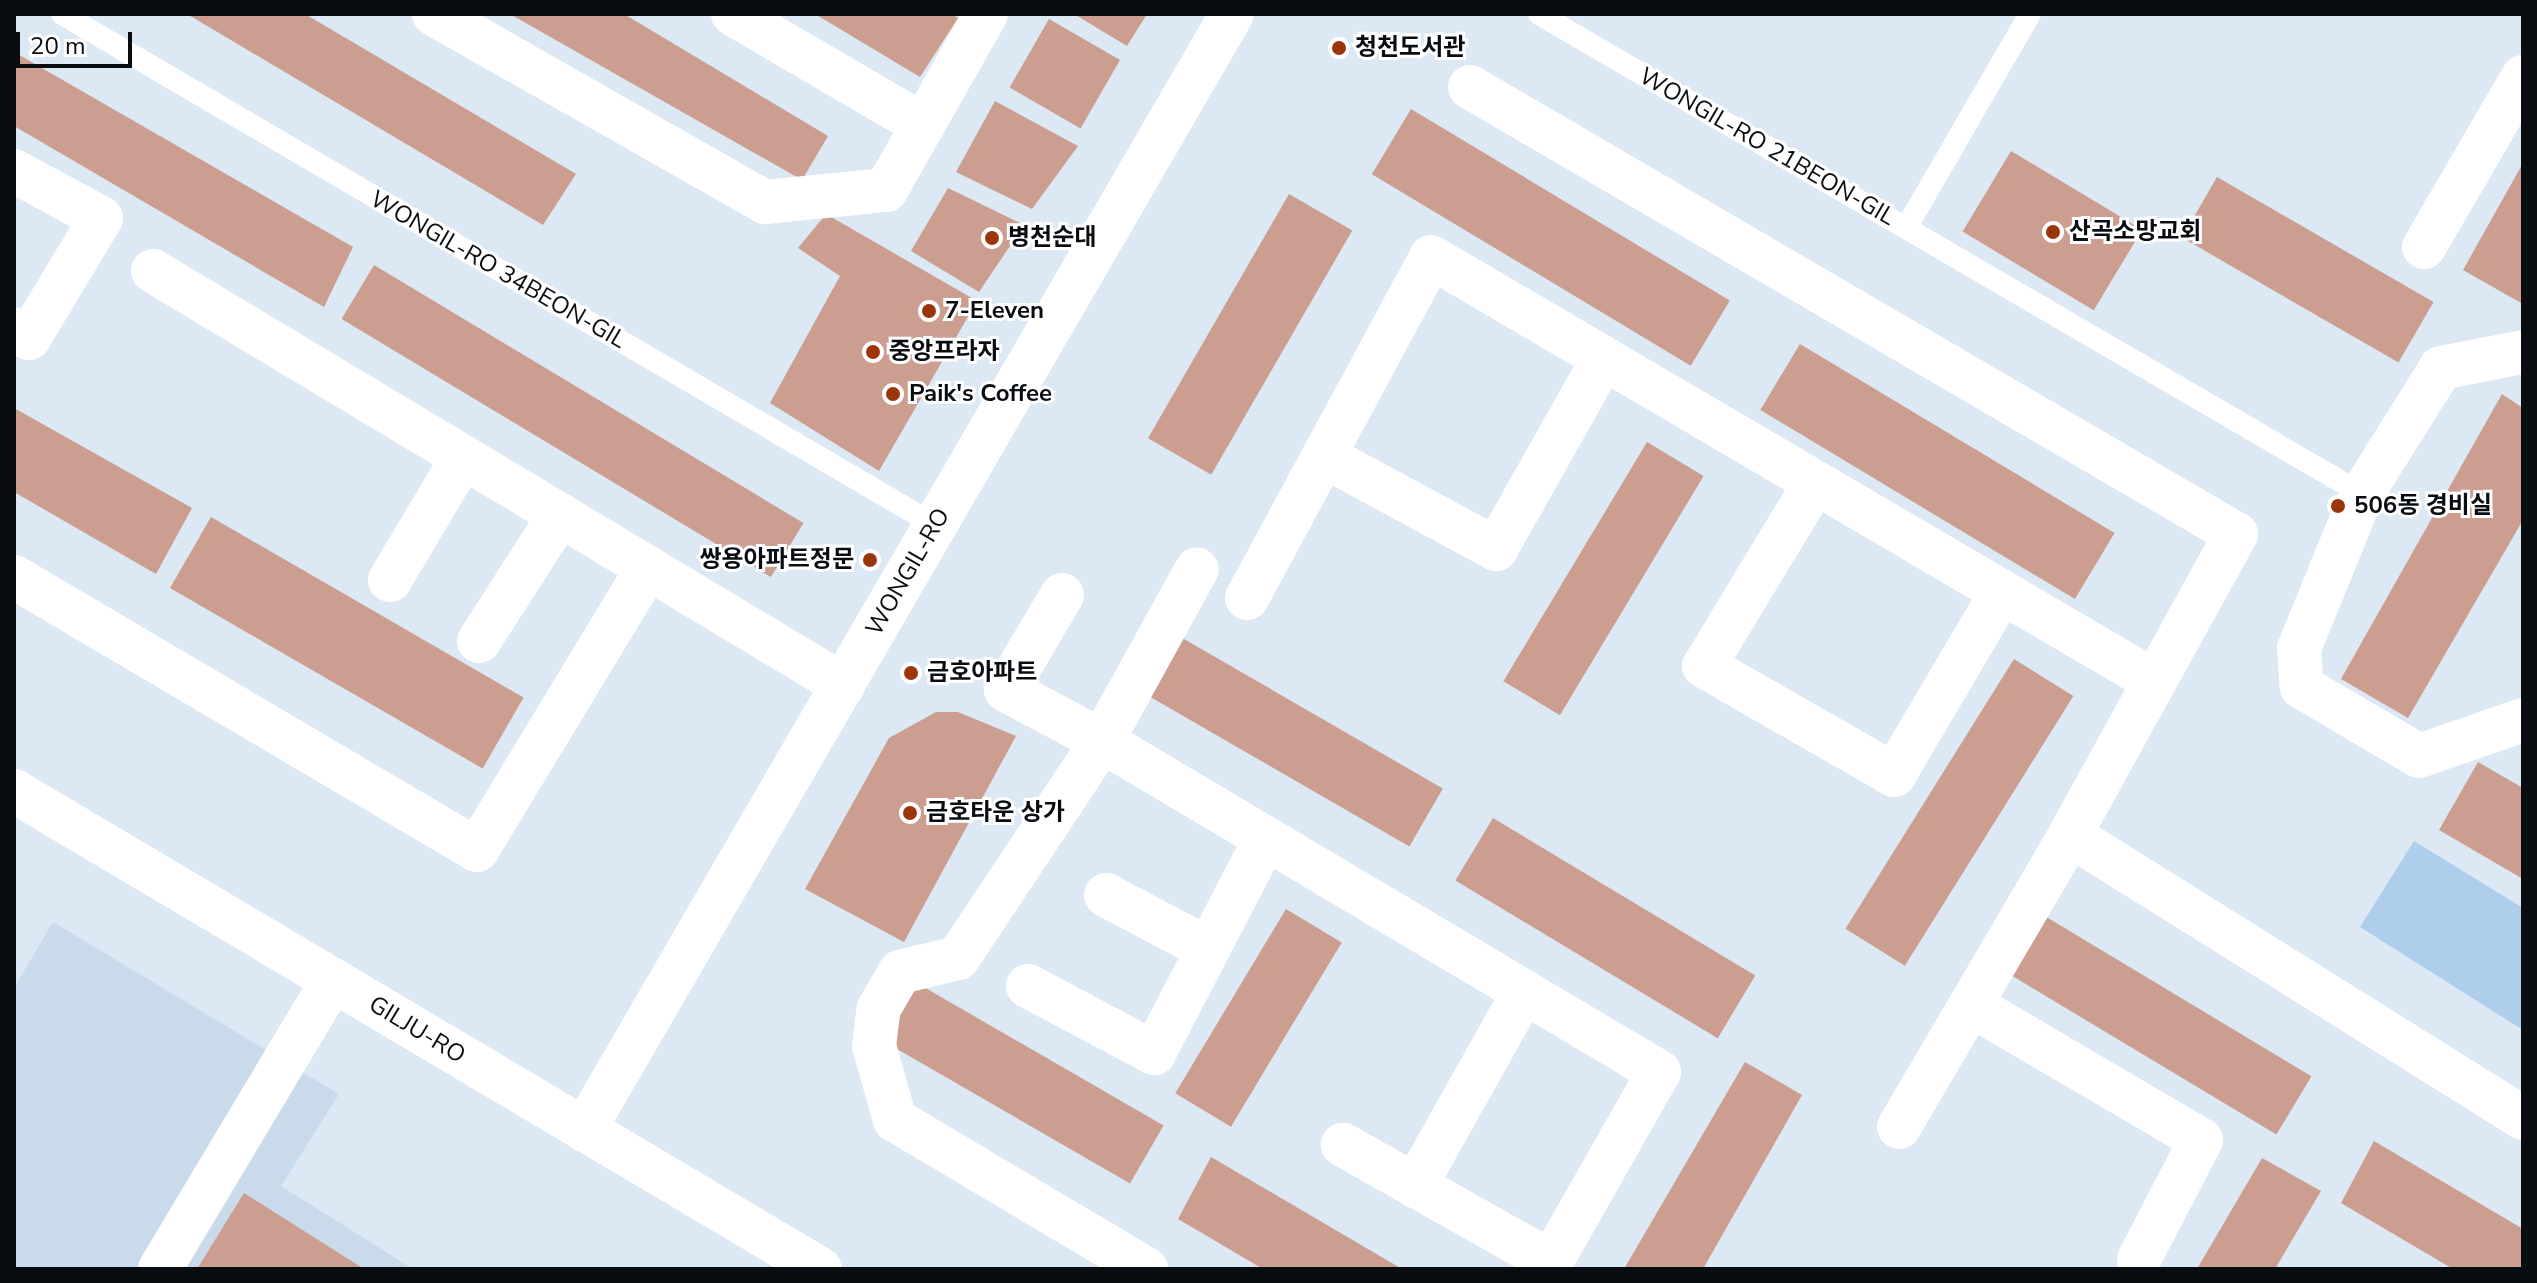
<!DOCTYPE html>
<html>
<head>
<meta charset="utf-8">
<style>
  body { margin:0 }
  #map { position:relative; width:2537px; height:1283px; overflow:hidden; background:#dce8f3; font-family:"Nunito Sans","Noto Sans KR",sans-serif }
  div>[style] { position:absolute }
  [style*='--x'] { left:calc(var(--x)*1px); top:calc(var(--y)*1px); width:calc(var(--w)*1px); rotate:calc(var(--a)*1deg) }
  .built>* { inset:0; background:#c9dbeb }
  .green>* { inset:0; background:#aeceeb }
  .building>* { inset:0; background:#cb9e8f; transform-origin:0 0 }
  .lane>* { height:22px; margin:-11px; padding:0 11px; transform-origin:11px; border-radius:11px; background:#fff }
  .street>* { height:44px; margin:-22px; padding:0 22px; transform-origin:22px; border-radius:22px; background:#fff }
  .secondary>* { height:44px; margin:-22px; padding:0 22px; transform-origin:22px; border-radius:22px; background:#fff }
  .dots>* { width:22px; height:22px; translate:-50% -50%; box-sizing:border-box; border:4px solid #fff; border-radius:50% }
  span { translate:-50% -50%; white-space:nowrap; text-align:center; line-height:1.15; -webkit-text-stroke:6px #fff; paint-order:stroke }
  .poi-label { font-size:24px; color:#090d11; font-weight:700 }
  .left { translate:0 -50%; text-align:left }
  .right { translate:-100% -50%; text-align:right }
  .street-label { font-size:24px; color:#090d11 }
  .frame { position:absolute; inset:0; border:16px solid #090d11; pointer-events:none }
  .scale { position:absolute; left:16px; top:32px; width:116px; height:36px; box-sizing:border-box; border:4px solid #090d11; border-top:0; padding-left:10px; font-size:24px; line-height:28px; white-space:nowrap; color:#090d11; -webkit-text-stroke:6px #fff; paint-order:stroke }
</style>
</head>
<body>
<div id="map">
  <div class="built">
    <div style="clip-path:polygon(53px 922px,339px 1094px,281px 1186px,413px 1269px,14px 1269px,14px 988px)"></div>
  </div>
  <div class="green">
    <div style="clip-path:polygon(2414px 841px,2523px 908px,2523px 1030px,2360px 927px)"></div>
  </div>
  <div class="building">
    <div style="clip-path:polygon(187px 14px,305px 14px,576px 174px,543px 225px)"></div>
    <div style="clip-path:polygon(510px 14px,624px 14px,828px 136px,802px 180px)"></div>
    <div style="clip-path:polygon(815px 14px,951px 14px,958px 18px,920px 77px)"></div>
    <div style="clip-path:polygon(1074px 14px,1147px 14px,1127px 46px)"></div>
    <div style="left:1049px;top:19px;width:82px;height:79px;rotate:30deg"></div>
    <div style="clip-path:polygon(14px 52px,353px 247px,324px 307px,14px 126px)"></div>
    <div style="clip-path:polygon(995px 101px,1078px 146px,1032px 209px,956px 172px)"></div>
    <div style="left:1411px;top:109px;width:372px;height:76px;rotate:31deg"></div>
    <div style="left:2011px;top:151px;width:153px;height:94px;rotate:31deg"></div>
    <div style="clip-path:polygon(2523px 163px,2523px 301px,2521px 303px,2463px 270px)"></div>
    <div style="left:2217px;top:177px;width:250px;height:70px;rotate:30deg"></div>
    <div style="clip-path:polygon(948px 188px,1024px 225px,979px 292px,911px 251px)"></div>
    <div style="left:1289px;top:194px;width:73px;height:282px;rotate:30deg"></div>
    <div style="clip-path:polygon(826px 214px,977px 301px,879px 471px,770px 403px,840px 276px,798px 248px)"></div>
    <div style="left:374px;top:265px;width:501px;height:63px;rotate:31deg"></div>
    <div style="left:1800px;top:344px;width:367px;height:77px;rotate:31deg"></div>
    <div style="clip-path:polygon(2502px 394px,2523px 408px,2523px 520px,2408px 718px,2341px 679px)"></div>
    <div style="clip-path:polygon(14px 408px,192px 508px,156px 574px,14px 492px)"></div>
    <div style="left:1647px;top:442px;width:66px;height:279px;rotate:31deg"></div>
    <div style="left:211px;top:517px;width:361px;height:82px;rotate:30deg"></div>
    <div style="left:1177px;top:635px;width:307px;height:67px;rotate:30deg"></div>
    <div style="left:2014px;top:659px;width:70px;height:318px;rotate:32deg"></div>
    <div style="clip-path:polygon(936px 712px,958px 712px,1016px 736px,904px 942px,805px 889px,889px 738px)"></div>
    <div style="clip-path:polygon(2478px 762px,2523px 788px,2523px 879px,2439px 830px)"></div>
    <div style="left:1493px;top:818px;width:306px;height:73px;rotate:31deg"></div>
    <div style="left:1286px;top:909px;width:65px;height:215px;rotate:31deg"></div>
    <div style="left:2038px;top:912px;width:319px;height:68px;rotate:31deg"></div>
    <div style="left:915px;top:982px;width:287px;height:67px;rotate:30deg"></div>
    <div style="clip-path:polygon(1745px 1062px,1802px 1095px,1703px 1269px,1624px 1269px)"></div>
    <div style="clip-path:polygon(2374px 1141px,2523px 1229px,2523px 1269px,2453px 1269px,2341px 1203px)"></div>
    <div style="clip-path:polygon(1211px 1157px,1402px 1269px,1263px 1269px,1178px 1219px)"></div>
    <div style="clip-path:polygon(2262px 1158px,2321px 1191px,2275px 1269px,2197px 1269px)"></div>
    <div style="clip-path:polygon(244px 1193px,364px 1269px,197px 1269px)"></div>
  </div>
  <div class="lane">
    <div style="--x:62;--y:14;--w:1012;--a:30.34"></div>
    <div style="--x:1539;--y:14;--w:953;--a:30.25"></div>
    <div style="--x:1906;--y:228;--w:247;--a:-59.9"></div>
  </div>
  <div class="street">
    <div style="--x:434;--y:14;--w:381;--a:29.6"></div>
    <div style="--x:765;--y:202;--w:122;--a:-5.7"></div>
    <div style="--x:886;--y:190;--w:202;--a:-60.4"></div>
    <div style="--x:733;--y:14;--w:220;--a:30.3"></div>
    <div style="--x:1470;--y:87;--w:887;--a:30.27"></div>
    <div style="--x:2236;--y:534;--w:344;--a:118.9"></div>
    <div style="--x:14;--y:171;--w:99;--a:28.4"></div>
    <div style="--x:101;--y:218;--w:140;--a:121"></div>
    <div style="--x:29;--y:338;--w:17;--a:-149"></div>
    <div style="--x:2424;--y:247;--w:197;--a:-59.8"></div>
    <div style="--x:153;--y:271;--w:805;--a:30.96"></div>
    <div style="--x:2523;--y:352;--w:84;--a:169"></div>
    <div style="--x:2441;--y:368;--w:149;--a:122.1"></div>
    <div style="--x:2362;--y:494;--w:166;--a:112.2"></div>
    <div style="--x:2299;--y:648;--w:39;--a:86"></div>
    <div style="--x:2302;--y:687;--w:136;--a:30.5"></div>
    <div style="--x:2419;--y:756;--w:110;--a:-19.1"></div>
    <div style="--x:1324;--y:456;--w:196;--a:28.4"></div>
    <div style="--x:1496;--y:549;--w:218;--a:-60.6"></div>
    <div style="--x:1815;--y:483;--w:214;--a:121.2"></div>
    <div style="--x:1704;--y:666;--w:219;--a:29.8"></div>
    <div style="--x:1894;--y:775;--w:212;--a:-59.5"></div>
    <div style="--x:14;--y:577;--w:537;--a:30.52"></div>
    <div style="--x:477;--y:850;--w:330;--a:-58.8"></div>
    <div style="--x:390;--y:580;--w:143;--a:-59.3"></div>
    <div style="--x:1062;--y:595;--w:110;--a:120.5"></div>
    <div style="--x:1006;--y:690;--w:109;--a:28"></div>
    <div style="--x:1102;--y:741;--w:648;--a:30.72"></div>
    <div style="--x:1659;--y:1072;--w:219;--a:119.6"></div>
    <div style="--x:1551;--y:1262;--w:239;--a:-150.6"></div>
    <div style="--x:1247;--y:598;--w:387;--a:-61.6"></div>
    <div style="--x:1431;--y:257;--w:838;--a:30.39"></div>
    <div style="--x:479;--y:641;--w:150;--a:-57.3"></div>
    <div style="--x:1106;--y:895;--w:115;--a:27.9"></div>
    <div style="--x:1028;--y:986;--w:143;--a:28"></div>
    <div style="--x:1154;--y:1053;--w:242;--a:-62.5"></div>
    <div style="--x:1971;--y:1005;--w:267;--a:30.4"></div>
    <div style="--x:2201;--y:1140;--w:134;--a:117.5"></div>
    <div style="--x:1899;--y:1127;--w:338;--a:-59.6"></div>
    <div style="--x:2070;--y:835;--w:534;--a:31.99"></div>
    <div style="--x:1415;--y:1186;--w:223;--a:-60.7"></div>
    <div style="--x:160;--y:1269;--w:337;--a:-59.1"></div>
    <div style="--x:1146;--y:1269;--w:292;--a:-149.3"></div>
    <div style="--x:895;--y:1120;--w:77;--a:-105.8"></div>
    <div style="--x:874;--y:1046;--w:38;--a:-83"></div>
    <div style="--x:879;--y:1008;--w:42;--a:-59.7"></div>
    <div style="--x:900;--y:972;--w:60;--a:-13.6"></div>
    <div style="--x:958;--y:958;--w:260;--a:-56.4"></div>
    <div style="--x:1102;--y:741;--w:196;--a:-61.1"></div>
  </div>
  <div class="secondary">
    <div style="--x:14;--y:791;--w:937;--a:30.67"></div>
    <div style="--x:584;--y:1130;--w:1290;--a:-59.86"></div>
  </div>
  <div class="dots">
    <div style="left:1339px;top:48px;background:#9b360a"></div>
    <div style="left:2053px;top:232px;background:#9b360a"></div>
    <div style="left:992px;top:238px;background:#9b360a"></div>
    <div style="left:929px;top:311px;background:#9b360a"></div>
    <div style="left:873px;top:352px;background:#9b360a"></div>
    <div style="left:893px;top:394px;background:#9b360a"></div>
    <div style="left:2338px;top:506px;background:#9b360a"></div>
    <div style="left:870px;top:560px;background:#9b360a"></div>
    <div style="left:911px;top:673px;background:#9b360a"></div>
    <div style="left:910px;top:813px;background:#9b360a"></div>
  </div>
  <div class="poi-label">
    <span class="left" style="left:1355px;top:48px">청천도서관</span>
    <span class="left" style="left:2069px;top:232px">산곡소망교회</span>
    <span class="left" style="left:1008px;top:238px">병천순대</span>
    <span class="left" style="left:945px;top:311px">7-Eleven</span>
    <span class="left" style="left:889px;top:352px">중앙프라자</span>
    <span class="left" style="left:909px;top:394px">Paik's Coffee</span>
    <span class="left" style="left:2354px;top:506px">506동 경비실</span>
    <span class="right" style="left:854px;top:560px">쌍용아파트정문</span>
    <span class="left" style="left:927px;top:673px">금호아파트</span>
    <span class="left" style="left:926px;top:813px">금호타운 상가</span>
  </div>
  <div class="street-label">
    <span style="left:1767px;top:147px;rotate:30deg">WONGIL-RO 21BEON-GIL</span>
    <span style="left:498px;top:270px;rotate:30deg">WONGIL-RO 34BEON-GIL</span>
    <span style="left:908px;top:572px;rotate:-60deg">WONGIL-RO</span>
    <span style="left:417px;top:1030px;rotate:31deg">GILJU-RO</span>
  </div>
  <div class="frame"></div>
  <div class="scale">20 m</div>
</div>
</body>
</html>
